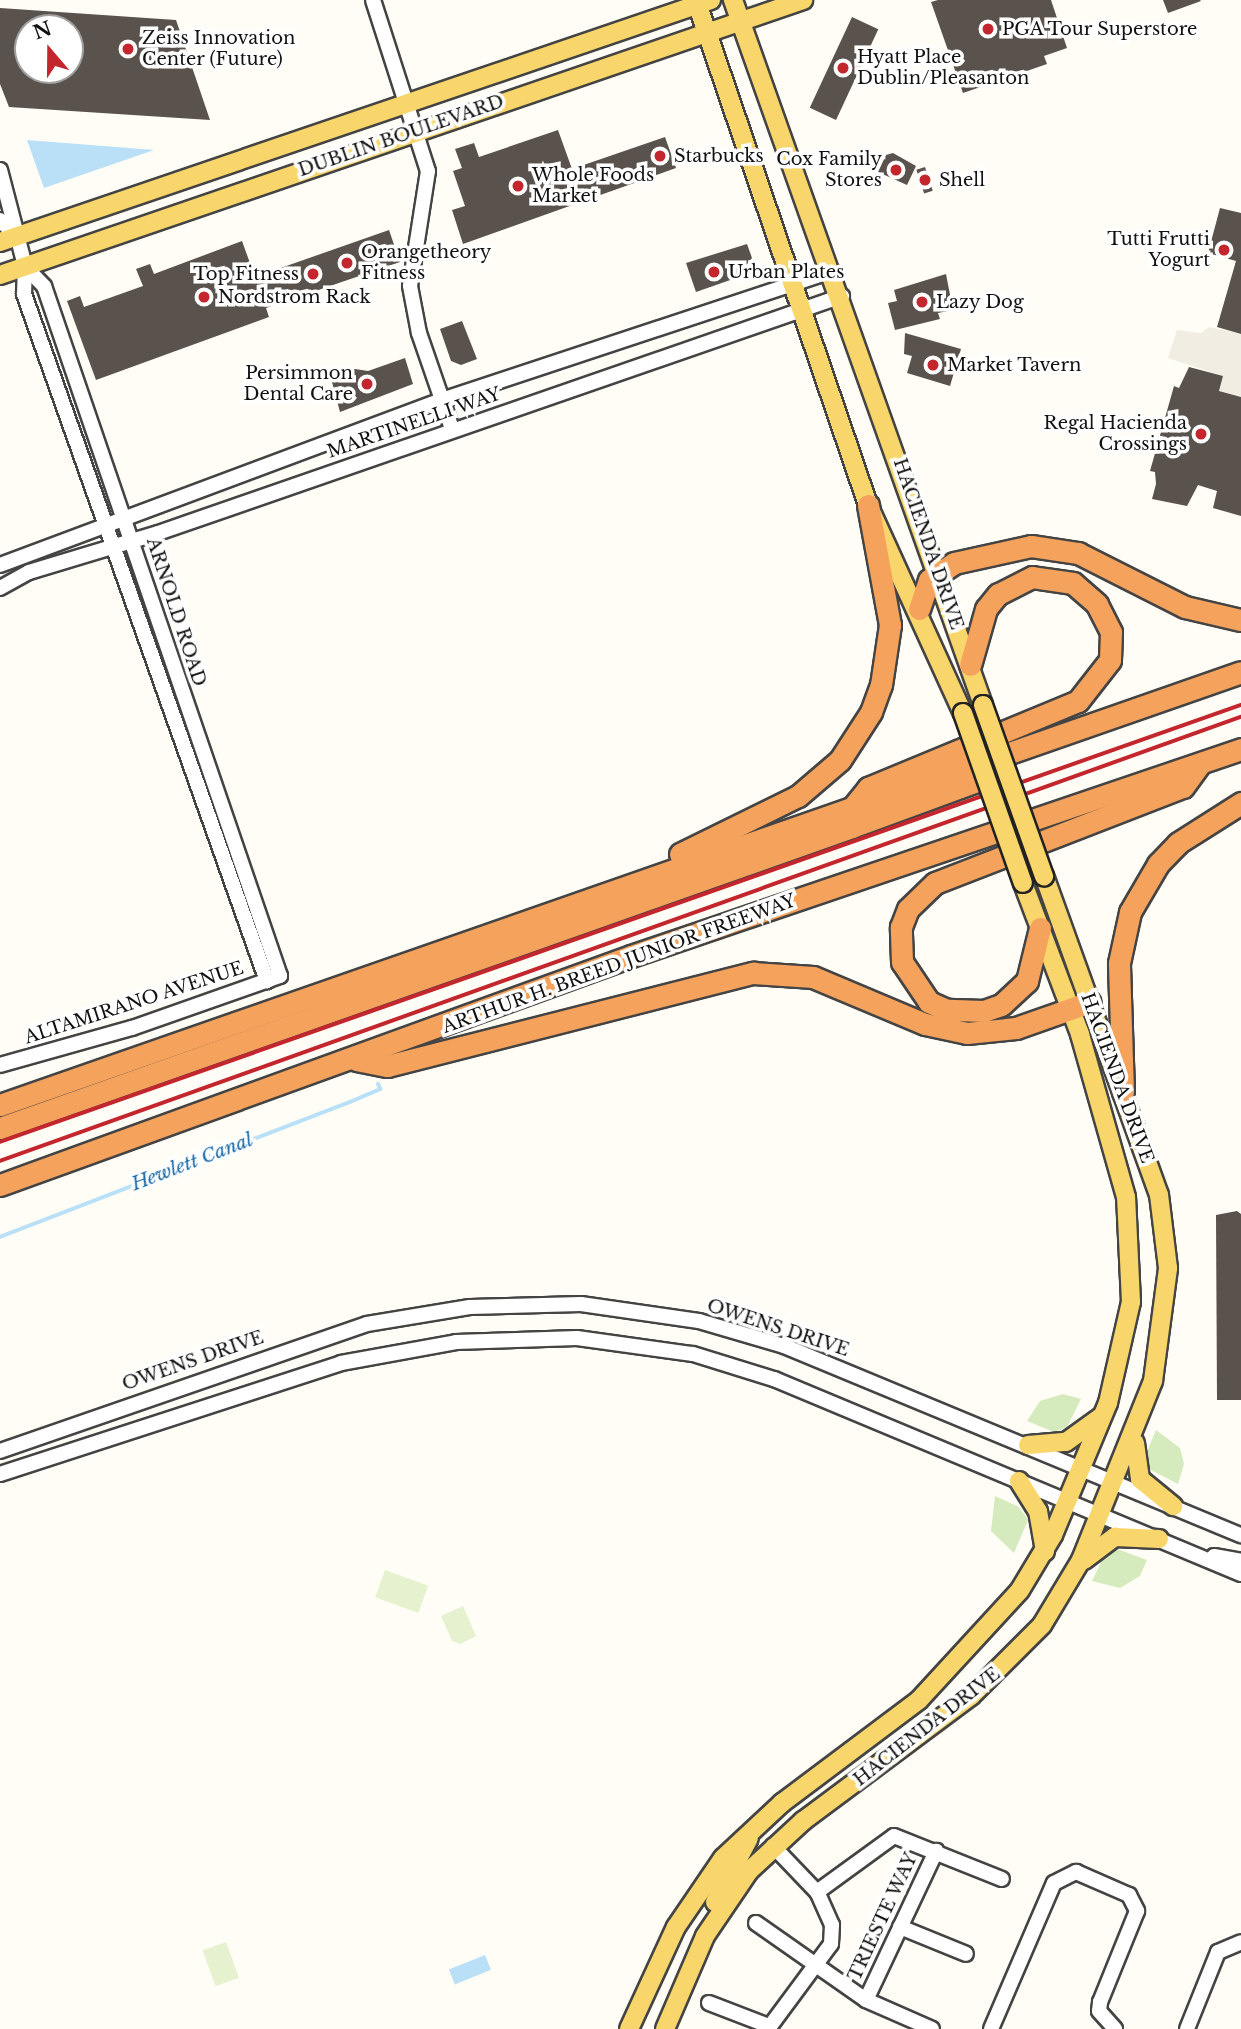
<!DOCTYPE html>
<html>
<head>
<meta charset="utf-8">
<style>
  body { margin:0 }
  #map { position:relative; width:1241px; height:2029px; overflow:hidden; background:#fffdf5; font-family:"Libre Baskerville",serif }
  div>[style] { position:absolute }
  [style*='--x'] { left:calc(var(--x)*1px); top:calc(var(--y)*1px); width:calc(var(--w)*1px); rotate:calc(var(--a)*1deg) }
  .green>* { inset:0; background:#d5ebbd }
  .pitch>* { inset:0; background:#e6f2cf; transform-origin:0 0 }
  .plaza>* { inset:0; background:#f1ede2 }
  .water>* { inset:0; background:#b9e0f7; transform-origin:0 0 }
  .stream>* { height:3.5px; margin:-1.75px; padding:0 1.75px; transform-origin:1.75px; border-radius:1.75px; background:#b9e0f7 }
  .building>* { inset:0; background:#5a524d; transform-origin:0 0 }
  .roads { filter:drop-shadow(2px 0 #444) drop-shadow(-2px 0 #444) drop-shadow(0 2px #444) drop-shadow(0 -2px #444) }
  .minor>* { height:14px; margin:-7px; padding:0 7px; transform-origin:7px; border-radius:7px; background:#fff }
  .major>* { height:18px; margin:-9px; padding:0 9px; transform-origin:9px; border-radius:9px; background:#f9d66b }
  .highway>* { height:21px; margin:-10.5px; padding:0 10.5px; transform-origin:10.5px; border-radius:10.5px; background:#f5a25d }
  .rail>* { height:3.5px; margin:-1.75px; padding:0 1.75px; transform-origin:1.75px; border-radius:1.75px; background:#c4262e }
  .bridges { filter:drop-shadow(2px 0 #222) drop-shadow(-2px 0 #222) drop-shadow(0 2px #222) drop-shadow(0 -2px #222) }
  .major-bridge>* { height:18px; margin:-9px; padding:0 9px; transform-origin:9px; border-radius:9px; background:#f9d66b }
  .dots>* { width:19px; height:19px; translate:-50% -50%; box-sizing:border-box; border:4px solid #fff; border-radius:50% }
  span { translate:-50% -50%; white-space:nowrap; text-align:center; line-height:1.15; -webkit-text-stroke:7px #fff; paint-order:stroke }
  .poi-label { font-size:18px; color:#111 }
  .left { translate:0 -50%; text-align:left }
  .right { translate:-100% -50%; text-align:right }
  .street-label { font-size:18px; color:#111 }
  .water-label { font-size:19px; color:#1768a6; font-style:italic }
  .north { position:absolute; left:14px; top:14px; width:70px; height:70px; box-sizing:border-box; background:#fff; border:2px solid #a0a0a0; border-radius:50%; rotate:340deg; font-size:19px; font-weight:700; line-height:28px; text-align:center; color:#111 }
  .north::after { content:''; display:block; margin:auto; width:24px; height:32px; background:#c4262e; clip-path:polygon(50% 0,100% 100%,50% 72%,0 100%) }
</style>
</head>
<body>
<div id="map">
  <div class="green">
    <div style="clip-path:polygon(1063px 1394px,1081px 1399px,1067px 1427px,1054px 1432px,1027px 1421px,1040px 1401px)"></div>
    <div style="clip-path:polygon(1156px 1430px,1180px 1448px,1184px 1464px,1178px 1484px,1149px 1469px,1146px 1454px)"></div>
    <div style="clip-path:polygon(995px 1496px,1019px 1507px,1028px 1520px,1014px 1553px,991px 1531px)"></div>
    <div style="clip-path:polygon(1117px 1549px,1147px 1560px,1140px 1576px,1120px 1588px,1092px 1581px,1104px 1556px)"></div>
  </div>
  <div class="pitch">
    <div style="left:385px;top:1570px;width:46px;height:29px;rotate:20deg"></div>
    <div style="clip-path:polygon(463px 1606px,476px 1636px,460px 1644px,452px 1641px,441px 1616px)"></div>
    <div style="left:226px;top:1942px;width:38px;height:25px;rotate:70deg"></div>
  </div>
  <div class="plaza">
    <div style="clip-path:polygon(1209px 327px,1241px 334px,1241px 397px,1219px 391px,1223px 376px,1168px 358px,1177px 330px,1201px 333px)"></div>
  </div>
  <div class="water">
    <div style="clip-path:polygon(27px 140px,154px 150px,44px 188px)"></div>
    <div style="left:485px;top:1955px;width:16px;height:39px;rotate:68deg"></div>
  </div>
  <div class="stream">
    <div style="--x:0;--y:1237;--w:375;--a:-21.1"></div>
    <div style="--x:350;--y:1102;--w:33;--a:-23"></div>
    <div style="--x:380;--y:1089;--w:5;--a:-112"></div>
  </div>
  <div class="building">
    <div style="clip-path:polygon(938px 0,1051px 0,1067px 48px,1044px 56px,1047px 64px,963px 93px,931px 2px)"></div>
    <div style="clip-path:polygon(1163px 0,1200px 0,1201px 1px,1168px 13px)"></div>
    <div style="clip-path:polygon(evenodd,0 8px,176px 20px,210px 120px,9px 107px,0 84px,0 8px,28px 28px,70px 28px,70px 70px,28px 70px,28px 28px)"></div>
    <div style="left:852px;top:17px;width:29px;height:100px;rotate:25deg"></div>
    <div style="clip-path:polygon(558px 130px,572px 169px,665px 137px,676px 168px,463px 244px,452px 210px,465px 206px,453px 171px,462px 168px,455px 149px,474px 143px,479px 157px)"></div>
    <div style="clip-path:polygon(893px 153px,916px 166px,907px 185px,878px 172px,886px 155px)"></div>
    <div style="left:925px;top:167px;width:25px;height:9px;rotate:72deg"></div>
    <div style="clip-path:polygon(1220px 208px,1241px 213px,1241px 334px,1217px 327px,1236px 261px,1208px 253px)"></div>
    <div style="clip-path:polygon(389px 230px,400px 262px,266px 308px,269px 317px,96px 380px,67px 301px,80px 296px,84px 307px,143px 286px,136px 269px,150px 264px,154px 274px,242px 241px,255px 277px)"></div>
    <div style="clip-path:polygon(747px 244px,752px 258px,736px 278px,696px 292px,686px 263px)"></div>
    <div style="clip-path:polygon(946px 274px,953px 310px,938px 313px,940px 319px,895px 330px,888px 303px,897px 301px,894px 290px)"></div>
    <div style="clip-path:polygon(462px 321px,477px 359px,461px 365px,451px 361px,440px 329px)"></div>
    <div style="clip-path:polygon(905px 333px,961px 349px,950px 386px,907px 373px,912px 356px,904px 354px)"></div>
    <div style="clip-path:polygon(405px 358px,413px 384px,340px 412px,332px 382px,355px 369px,368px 371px)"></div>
    <div style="clip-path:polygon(1189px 367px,1223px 376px,1219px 391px,1241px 397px,1241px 516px,1213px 508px,1217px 491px,1198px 485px,1187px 506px,1152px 499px,1156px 484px,1155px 472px,1150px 471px,1174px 386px,1179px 388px)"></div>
    <div style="clip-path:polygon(1237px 1211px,1241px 1214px,1241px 1400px,1217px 1400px,1216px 1215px)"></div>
  </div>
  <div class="roads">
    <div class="minor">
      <div style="--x:373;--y:0;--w:180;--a:72.2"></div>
      <div style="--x:428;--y:171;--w:116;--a:98.9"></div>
      <div style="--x:410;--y:286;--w:48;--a:79.2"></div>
      <div style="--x:419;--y:333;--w:102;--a:71"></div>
      <div style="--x:0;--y:170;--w:99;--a:75.4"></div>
      <div style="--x:25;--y:266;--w:28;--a:92"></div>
      <div style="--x:24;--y:294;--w:729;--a:70.52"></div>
      <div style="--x:0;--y:220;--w:23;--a:45"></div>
      <div style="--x:0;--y:565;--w:472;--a:-20.5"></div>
      <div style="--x:442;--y:400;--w:411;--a:-18.3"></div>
      <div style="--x:0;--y:588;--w:33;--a:-29"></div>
      <div style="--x:29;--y:572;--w:135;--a:-16.8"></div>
      <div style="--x:158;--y:533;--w:724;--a:-19.11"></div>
      <div style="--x:0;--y:1065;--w:137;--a:-15.7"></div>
      <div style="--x:132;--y:1028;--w:157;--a:-19.4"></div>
      <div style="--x:280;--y:976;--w:729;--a:-108.88"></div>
      <div style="--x:44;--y:286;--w:28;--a:-134"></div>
      <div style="--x:0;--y:1451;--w:388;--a:-19.1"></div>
      <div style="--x:367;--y:1324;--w:104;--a:-9.4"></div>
      <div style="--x:470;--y:1307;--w:111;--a:-1.5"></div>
      <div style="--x:581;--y:1304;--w:119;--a:8.2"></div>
      <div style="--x:699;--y:1321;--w:89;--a:16.4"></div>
      <div style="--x:784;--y:1346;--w:495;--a:22.5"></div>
      <div style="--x:0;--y:1474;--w:359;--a:-18"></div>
      <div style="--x:341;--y:1363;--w:117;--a:-10.3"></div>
      <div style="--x:456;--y:1342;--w:121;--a:-1.9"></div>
      <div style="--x:577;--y:1338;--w:117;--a:7.9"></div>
      <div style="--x:693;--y:1354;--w:85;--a:17.2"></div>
      <div style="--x:774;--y:1379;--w:506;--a:22.66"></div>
      <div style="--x:1214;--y:1556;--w:27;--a:10"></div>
      <div style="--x:817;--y:1892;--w:95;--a:-36"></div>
      <div style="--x:894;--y:1836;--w:116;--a:21.7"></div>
      <div style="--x:756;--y:1923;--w:134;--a:35"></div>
      <div style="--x:866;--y:2000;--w:72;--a:23.7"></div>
      <div style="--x:900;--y:1927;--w:71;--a:22.2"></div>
      <div style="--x:866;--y:2000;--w:165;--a:-64.8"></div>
      <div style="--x:709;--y:2003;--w:64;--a:21"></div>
      <div style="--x:768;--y:2029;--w:106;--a:-53.5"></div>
      <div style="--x:831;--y:1944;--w:19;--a:-87"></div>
      <div style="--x:832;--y:1925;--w:36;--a:-114"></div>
      <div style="--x:817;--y:1892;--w:64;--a:-133.7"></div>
      <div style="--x:991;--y:2029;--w:159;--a:-66.7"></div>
      <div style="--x:1054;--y:1883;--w:25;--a:-27"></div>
      <div style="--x:1076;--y:1872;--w:58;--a:23.5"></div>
      <div style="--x:1129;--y:1895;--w:18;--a:63"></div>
      <div style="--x:1137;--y:1911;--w:98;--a:112.1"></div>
      <div style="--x:1100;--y:2002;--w:9;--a:96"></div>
      <div style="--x:1099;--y:2011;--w:24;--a:48"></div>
      <div style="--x:1187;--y:2029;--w:83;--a:-68.1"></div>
      <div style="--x:1218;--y:1952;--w:25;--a:-23"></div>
    </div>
    <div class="major">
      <div style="--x:696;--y:0;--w:533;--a:71.19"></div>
      <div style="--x:868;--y:505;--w:229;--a:65.5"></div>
      <div style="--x:733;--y:0;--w:748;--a:70.47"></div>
      <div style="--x:0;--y:242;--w:751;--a:-18.8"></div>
      <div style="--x:0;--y:275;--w:849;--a:-18.9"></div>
      <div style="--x:1135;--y:1443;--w:36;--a:82"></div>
      <div style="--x:1140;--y:1479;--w:43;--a:39.3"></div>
      <div style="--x:1028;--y:1445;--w:38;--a:-5"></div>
      <div style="--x:1066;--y:1442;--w:44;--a:-35.8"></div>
      <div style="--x:1019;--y:1481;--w:36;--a:58"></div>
      <div style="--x:1038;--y:1511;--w:41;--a:80.1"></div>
      <div style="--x:1084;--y:1560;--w:39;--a:-37"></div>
      <div style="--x:1115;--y:1537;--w:44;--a:2.6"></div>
      <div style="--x:715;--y:1902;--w:72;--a:-62"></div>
      <div style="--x:629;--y:2029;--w:112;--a:-65.3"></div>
      <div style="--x:676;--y:1927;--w:83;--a:-55.7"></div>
      <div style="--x:723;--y:1858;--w:81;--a:-43"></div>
      <div style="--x:782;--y:1803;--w:171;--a:-36.9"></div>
      <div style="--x:919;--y:1700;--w:149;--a:-47.4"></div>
      <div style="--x:1020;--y:1590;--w:64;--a:-59"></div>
      <div style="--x:1053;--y:1535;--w:143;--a:-67.4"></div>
      <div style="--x:1108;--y:1403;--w:104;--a:-77.2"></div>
      <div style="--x:1131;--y:1302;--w:105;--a:-92.7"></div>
      <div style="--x:1126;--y:1197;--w:169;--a:-105.8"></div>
      <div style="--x:1080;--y:1034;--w:161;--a:-110.7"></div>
      <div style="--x:665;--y:2029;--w:101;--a:-66.7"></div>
      <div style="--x:705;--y:1936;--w:78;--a:-55.9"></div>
      <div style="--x:749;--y:1871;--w:74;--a:-42.8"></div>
      <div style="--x:803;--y:1821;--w:209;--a:-36.7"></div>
      <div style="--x:971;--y:1696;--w:100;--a:-45"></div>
      <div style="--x:1042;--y:1625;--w:76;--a:-59"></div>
      <div style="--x:1081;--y:1560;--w:193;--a:-68.1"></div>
      <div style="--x:1153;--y:1381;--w:114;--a:-82.4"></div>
      <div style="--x:1168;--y:1268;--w:74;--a:-97"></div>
      <div style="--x:1159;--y:1195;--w:339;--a:-109.8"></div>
    </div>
    <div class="highway">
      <div style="--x:919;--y:609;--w:31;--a:-71"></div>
      <div style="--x:929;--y:580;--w:30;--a:-34"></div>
      <div style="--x:954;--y:563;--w:79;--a:-12.4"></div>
      <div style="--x:1031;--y:546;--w:48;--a:8.5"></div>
      <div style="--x:1078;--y:553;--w:120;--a:26.8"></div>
      <div style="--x:1185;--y:607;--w:57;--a:13.1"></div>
      <div style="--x:852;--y:808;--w:26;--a:-51"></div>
      <div style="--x:868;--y:788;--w:227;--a:-22.5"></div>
      <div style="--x:1078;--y:701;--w:52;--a:-52"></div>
      <div style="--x:1110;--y:660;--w:28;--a:-88"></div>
      <div style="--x:1111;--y:632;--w:31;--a:-117"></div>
      <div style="--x:1097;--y:604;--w:32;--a:-139"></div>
      <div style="--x:1073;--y:583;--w:41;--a:-171.7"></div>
      <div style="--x:1032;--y:577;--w:38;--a:153"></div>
      <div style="--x:998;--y:594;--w:19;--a:129"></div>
      <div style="--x:986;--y:609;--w:58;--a:105.9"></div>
      <div style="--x:680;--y:854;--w:131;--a:-26.2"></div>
      <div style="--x:798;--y:796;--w:55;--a:-40.6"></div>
      <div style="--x:840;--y:760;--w:57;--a:-57.1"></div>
      <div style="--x:871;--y:712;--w:29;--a:-70"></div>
      <div style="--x:881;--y:685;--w:61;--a:-81.5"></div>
      <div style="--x:890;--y:625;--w:122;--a:-100.4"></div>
      <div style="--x:1040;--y:928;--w:55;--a:103.8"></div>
      <div style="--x:1027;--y:981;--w:35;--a:137"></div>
      <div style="--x:1001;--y:1005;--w:18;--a:161"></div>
      <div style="--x:984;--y:1011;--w:37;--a:-178"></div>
      <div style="--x:947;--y:1010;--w:20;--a:-156"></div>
      <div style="--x:929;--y:1002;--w:48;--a:-124"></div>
      <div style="--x:902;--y:962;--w:35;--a:-92"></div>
      <div style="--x:901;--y:927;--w:19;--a:-69"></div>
      <div style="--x:908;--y:909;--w:37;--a:-44"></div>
      <div style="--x:935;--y:883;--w:266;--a:-21.2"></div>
      <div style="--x:1183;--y:787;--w:29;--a:-54"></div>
      <div style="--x:356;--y:1060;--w:32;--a:11"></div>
      <div style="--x:387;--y:1066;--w:378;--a:-14.3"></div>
      <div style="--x:753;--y:973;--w:60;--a:3.8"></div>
      <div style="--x:813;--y:977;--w:121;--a:22.8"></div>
      <div style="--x:925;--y:1024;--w:43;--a:12.1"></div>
      <div style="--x:967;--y:1033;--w:49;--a:-5.8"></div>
      <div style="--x:1016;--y:1028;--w:78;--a:-19.4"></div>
      <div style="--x:1123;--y:1092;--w:129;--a:-91.8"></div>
      <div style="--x:1119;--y:963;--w:52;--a:-77.8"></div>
      <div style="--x:1130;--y:912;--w:56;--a:-59.7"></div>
      <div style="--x:1158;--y:864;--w:29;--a:-46"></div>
      <div style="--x:1178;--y:843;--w:75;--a:-32.4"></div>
      <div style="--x:0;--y:1105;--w:1314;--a:-19.23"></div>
      <div style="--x:0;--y:1128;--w:904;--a:-19.46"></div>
      <div style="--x:852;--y:827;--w:150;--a:-20.2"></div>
      <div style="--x:993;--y:775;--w:12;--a:-42"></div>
      <div style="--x:0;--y:1185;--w:671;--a:-19.95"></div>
      <div style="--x:631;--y:956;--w:644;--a:-18.74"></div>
    </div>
  </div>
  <div class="rail">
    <div style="--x:0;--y:1142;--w:1316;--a:-19.4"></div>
    <div style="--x:0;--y:1161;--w:1318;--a:-19.69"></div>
  </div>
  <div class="bridges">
    <div class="major-bridge">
      <div style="--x:983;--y:705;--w:182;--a:70.4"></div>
      <div style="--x:963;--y:713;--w:180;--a:70.6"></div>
    </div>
  </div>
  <div class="dots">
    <div style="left:988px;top:29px;background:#c4262e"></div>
    <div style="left:128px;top:49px;background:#c4262e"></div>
    <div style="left:843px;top:68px;background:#c4262e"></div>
    <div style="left:660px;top:156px;background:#c4262e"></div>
    <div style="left:896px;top:170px;background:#c4262e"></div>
    <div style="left:925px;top:180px;background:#c4262e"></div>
    <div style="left:518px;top:186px;background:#c4262e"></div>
    <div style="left:1224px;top:250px;background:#c4262e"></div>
    <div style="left:347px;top:263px;background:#c4262e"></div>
    <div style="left:714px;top:272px;background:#c4262e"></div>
    <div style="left:313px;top:274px;background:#c4262e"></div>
    <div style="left:204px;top:297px;background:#c4262e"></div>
    <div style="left:922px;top:302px;background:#c4262e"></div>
    <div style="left:933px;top:365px;background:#c4262e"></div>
    <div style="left:367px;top:384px;background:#c4262e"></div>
    <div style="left:1201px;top:434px;background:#c4262e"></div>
  </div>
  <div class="poi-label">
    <span class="left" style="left:1002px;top:29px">PGA Tour Superstore</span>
    <span class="left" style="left:142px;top:49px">Zeiss Innovation<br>Center (Future)</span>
    <span class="left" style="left:857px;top:68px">Hyatt Place<br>Dublin/Pleasanton</span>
    <span class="left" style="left:674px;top:156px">Starbucks</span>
    <span class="right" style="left:882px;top:170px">Cox Family<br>Stores</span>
    <span class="left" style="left:532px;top:186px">Whole Foods<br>Market</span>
    <span class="left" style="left:939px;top:180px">Shell</span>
    <span class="right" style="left:1210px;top:250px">Tutti Frutti<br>Yogurt</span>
    <span class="left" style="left:361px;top:263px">Orangetheory<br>Fitness</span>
    <span class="left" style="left:728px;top:272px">Urban Plates</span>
    <span class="right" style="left:299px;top:274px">Top Fitness</span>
    <span class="left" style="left:218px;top:297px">Nordstrom Rack</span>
    <span class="left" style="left:936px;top:302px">Lazy Dog</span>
    <span class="left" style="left:947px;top:365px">Market Tavern</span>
    <span class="right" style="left:353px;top:384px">Persimmon<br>Dental Care</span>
    <span class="right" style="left:1187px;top:434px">Regal Hacienda<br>Crossings</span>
  </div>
  <div class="street-label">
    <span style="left:401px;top:136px;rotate:-19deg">DUBLIN BOULEVARD</span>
    <span style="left:414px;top:423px;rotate:-19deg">MARTINELLI WAY</span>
    <span style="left:928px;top:544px;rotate:71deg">HACIENDA DRIVE</span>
    <span style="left:176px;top:612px;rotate:72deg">ARNOLD ROAD</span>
    <span style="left:619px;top:964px;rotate:-20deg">ARTHUR H. BREED JUNIOR FREEWAY</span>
    <span style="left:134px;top:1003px;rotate:-18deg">ALTAMIRANO AVENUE</span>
    <span style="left:1117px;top:1078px;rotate:70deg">HACIENDA DRIVE</span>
    <span style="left:778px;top:1328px;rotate:18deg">OWENS DRIVE</span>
    <span style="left:193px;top:1361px;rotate:-19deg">OWENS DRIVE</span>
    <span style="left:927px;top:1727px;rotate:-38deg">HACIENDA DRIVE</span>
    <span style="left:883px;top:1917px;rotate:-65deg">TRIESTE WAY</span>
  </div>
  <div class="water-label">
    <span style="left:192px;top:1162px;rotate:-21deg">Hewlett Canal</span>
  </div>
  <div class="north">N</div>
</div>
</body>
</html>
